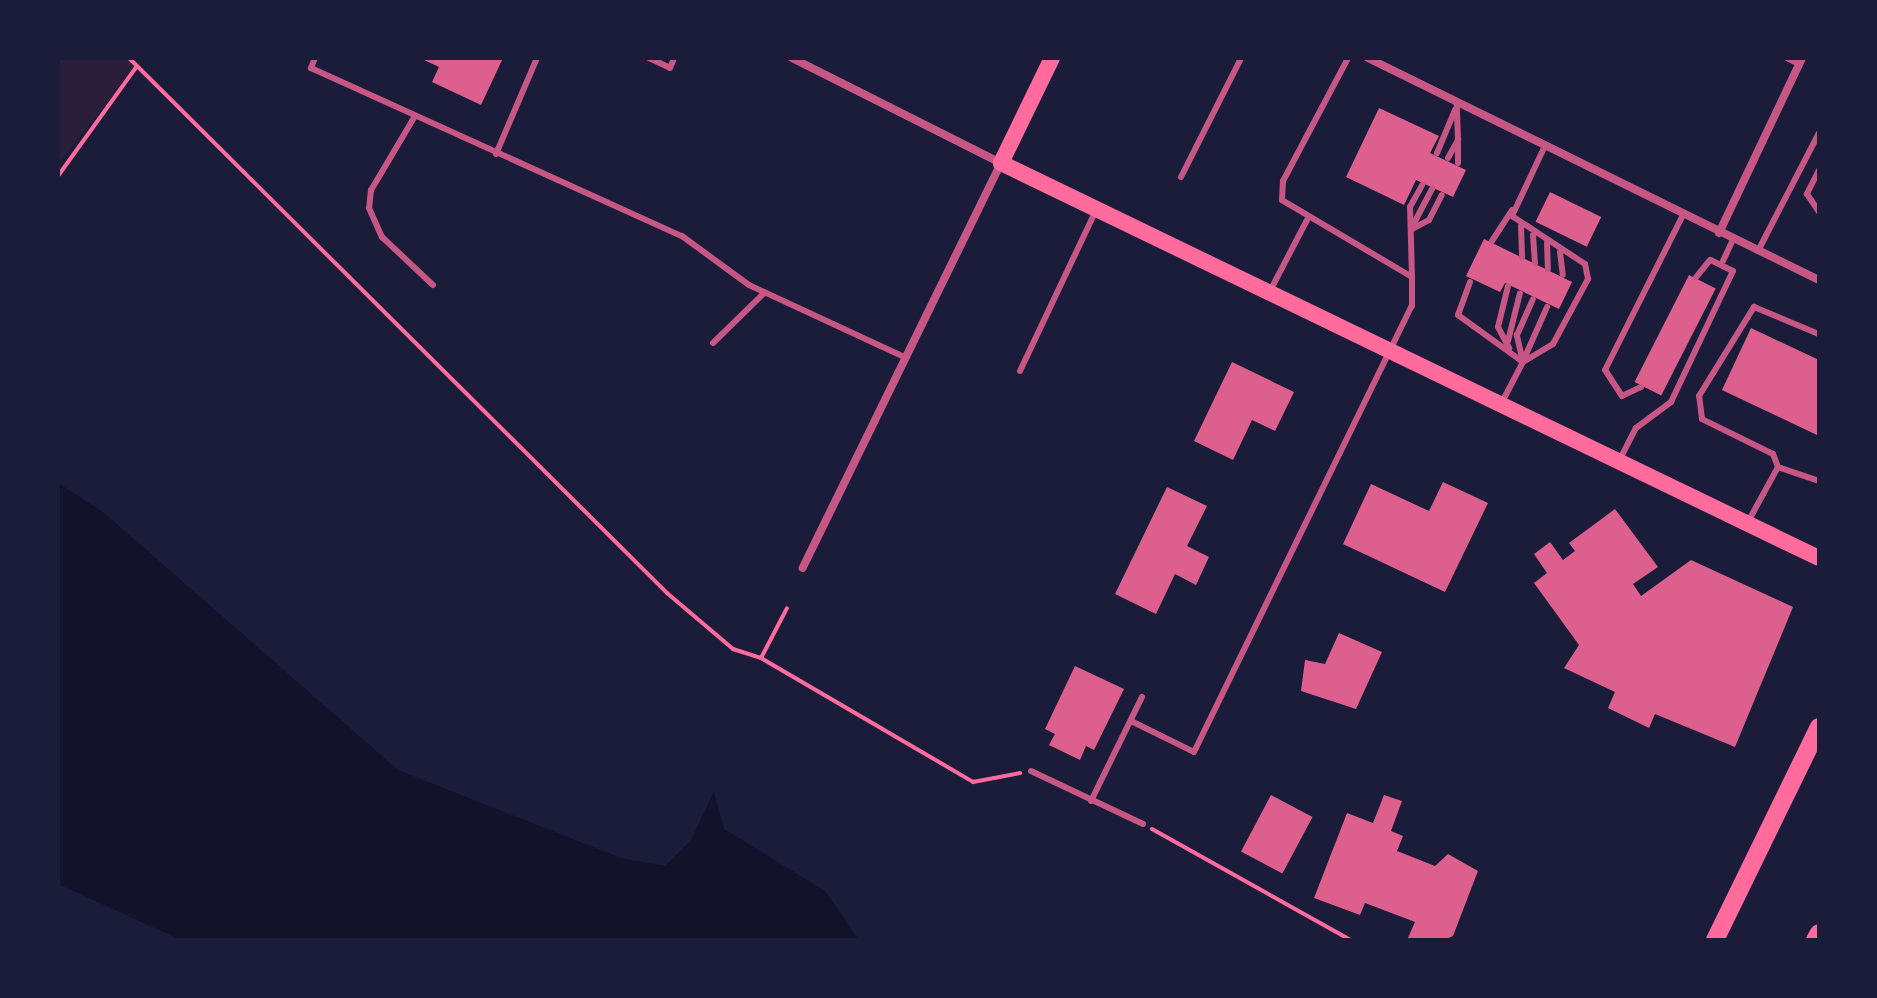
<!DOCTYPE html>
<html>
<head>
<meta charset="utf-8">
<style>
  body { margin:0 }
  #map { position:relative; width:1877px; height:998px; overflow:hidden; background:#1b1b3a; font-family:"Space Grotesk",sans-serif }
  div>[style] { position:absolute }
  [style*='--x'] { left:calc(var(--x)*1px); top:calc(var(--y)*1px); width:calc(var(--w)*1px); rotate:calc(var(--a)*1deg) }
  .green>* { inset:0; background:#2a1e3b }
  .water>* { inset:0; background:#12122b }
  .building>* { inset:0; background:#dd5f8e; transform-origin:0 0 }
  .path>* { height:4px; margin:-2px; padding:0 2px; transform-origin:2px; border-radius:2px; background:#ff6b9d }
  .service>* { height:6px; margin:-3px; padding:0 3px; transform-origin:3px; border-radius:3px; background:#c65784 }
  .minor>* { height:8px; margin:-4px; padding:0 4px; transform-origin:4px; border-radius:4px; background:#c65784 }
  .secondary>* { height:16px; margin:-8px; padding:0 8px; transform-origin:8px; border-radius:8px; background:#ff6b9d }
  .trunk>* { height:18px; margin:-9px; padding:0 9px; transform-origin:9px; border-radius:9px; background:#ff6b9d }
  span { translate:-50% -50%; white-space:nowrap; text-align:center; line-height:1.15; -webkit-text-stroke:8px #1b1b3a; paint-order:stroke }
  .frame { position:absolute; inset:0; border:60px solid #1b1b3a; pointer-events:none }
</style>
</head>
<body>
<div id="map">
  <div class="green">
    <div style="clip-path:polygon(58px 58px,129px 58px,137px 66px,58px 164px)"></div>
  </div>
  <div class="water">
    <div style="clip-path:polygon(58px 483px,103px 512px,398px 770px,621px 858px,665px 866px,691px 840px,714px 791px,724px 829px,825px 891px,859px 940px,181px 940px,58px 884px)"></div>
  </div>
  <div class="building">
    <div style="clip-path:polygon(420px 58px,503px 58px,481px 105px,432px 82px,439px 67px)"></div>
    <div style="clip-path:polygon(1379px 108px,1439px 136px,1430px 153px,1466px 170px,1453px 197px,1416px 180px,1404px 205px,1346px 177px)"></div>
    <div style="left:1550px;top:192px;width:57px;height:33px;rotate:26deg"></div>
    <div style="clip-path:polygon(1484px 239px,1572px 282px,1559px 309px,1505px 283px,1500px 292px,1466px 276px)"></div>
    <div style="left:1689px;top:275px;width:30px;height:120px;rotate:27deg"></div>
    <div style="clip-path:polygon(1751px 328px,1819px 360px,1819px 436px,1722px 390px)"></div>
    <div style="clip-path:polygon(1232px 362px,1294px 392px,1275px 431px,1252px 420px,1233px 460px,1194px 441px)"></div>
    <div style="clip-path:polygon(1443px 482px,1488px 503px,1445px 592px,1343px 544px,1371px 484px,1429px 511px)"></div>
    <div style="clip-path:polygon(1167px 487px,1207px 506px,1187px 546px,1209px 557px,1196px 585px,1175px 574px,1156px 614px,1115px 594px)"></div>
    <div style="clip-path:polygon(1615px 509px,1658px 567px,1633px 584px,1641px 596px,1691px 560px,1793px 607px,1735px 747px,1655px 714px,1649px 728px,1608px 708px,1615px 692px,1564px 668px,1579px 645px,1534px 583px,1547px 573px,1534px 554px,1550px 542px,1563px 560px,1575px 551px,1569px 543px)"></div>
    <div style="clip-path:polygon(1339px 633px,1382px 652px,1356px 709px,1301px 691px,1305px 660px,1325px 664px)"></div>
    <div style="clip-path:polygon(1075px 666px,1124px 689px,1094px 750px,1086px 746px,1080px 760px,1049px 745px,1055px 734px,1045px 729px)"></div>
    <div style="left:1271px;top:795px;width:47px;height:64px;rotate:28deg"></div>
    <div style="clip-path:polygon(1384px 795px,1402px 801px,1391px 831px,1403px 836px,1397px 851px,1435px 866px,1448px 854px,1478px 871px,1453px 936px,1444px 940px,1407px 940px,1415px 922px,1365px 903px,1360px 915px,1314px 898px,1347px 813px,1373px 823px)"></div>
  </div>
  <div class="path">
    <div style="--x:129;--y:58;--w:759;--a:44.84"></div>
    <div style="--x:667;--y:593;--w:87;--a:40.3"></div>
    <div style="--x:733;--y:649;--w:29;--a:18"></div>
    <div style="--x:761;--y:658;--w:56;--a:-62.5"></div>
    <div style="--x:58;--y:176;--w:135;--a:-54.3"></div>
    <div style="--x:761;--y:658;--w:246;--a:30.3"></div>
    <div style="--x:973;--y:782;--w:48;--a:-10.8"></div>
    <div style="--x:1152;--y:829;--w:228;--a:29.2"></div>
  </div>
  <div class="service">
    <div style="--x:315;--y:58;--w:11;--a:112"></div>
    <div style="--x:311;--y:68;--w:407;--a:24.4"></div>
    <div style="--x:682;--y:236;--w:83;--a:36.2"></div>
    <div style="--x:749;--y:285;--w:173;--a:24.9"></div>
    <div style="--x:649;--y:58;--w:23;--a:25"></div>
    <div style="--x:670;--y:68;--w:11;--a:-68"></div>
    <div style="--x:1787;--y:58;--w:13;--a:27"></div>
    <div style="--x:415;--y:116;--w:86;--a:120.7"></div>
    <div style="--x:371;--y:190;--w:18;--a:96"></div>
    <div style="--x:369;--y:208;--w:32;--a:66"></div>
    <div style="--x:382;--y:237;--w:70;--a:43.3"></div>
    <div style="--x:1458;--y:143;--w:20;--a:90"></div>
    <div style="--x:1437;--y:153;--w:47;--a:-67.3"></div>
    <div style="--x:496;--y:154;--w:104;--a:-66.9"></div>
    <div style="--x:1448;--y:158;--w:21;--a:-61"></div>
    <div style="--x:1458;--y:140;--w:37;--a:-92"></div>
    <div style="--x:1819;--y:170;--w:27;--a:117"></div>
    <div style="--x:1807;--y:194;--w:22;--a:56"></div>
    <div style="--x:1181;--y:177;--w:133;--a:-63.2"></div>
    <div style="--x:1413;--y:225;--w:41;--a:-62.2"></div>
    <div style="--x:1521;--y:226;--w:31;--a:88"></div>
    <div style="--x:1412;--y:229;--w:19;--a:-28"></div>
    <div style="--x:1429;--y:220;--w:28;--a:-63"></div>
    <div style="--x:1533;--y:235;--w:28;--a:86"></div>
    <div style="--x:1492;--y:241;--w:37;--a:-57"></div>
    <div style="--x:1547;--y:243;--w:26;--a:88"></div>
    <div style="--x:1758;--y:251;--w:133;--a:-62.7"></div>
    <div style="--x:1560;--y:252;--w:23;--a:83"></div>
    <div style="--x:1723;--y:261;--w:23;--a:-65"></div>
    <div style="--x:1412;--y:277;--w:70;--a:-91.6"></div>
    <div style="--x:1410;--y:207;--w:25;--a:-61"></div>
    <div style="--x:1470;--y:282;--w:35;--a:110"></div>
    <div style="--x:1458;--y:315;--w:80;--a:35.9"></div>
    <div style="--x:1508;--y:286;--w:42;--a:103.7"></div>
    <div style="--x:1498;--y:327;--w:24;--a:62"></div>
    <div style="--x:1270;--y:291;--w:82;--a:-62.5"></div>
    <div style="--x:1508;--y:341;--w:49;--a:-76"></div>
    <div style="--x:713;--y:343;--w:71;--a:-44.4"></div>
    <div style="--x:1524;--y:359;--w:57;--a:-66.1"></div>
    <div style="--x:1523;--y:362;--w:28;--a:-103"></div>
    <div style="--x:1517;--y:335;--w:39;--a:-66"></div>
    <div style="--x:1020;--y:371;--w:178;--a:-64.7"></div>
    <div style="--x:1641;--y:387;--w:21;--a:155"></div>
    <div style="--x:1622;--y:396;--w:31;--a:-123"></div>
    <div style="--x:1605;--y:370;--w:174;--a:-63.3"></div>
    <div style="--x:1501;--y:404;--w:47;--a:-62.4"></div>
    <div style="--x:1523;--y:362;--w:35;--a:-31"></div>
    <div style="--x:1553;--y:344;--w:74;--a:-61.7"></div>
    <div style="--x:1588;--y:279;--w:15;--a:-101"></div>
    <div style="--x:1585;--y:264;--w:87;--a:-146.7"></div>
    <div style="--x:1512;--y:216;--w:77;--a:-64.8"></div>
    <div style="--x:1619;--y:461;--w:37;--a:-63"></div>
    <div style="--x:1636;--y:428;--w:44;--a:-36.6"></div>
    <div style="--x:1671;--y:402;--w:145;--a:-64.7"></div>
    <div style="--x:1733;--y:271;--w:25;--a:-154"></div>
    <div style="--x:1710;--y:260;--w:22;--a:129"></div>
    <div style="--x:1778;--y:467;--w:43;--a:18.9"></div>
    <div style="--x:1749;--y:520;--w:60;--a:-61.3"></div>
    <div style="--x:1778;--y:467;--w:14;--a:-111"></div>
    <div style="--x:1773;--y:454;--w:79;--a:-153.8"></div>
    <div style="--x:1702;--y:419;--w:23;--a:-97"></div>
    <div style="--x:1699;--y:396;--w:105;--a:-58.3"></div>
    <div style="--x:1754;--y:307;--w:70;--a:22.6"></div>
    <div style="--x:1131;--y:721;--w:70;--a:26.2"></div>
    <div style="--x:1194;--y:752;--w:496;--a:-64"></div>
    <div style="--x:1412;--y:306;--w:29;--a:-90"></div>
    <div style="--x:1412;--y:277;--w:151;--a:-149.4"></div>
    <div style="--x:1282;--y:200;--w:19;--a:-87"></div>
    <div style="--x:1283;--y:181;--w:139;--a:-62.1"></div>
    <div style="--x:1031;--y:771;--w:124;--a:25.3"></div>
    <div style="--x:1091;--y:801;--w:116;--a:-63.9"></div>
  </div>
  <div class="minor">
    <div style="--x:792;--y:58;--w:234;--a:26.7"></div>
    <div style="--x:1001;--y:163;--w:451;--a:116.1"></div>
    <div style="--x:1368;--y:58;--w:503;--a:26.21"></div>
    <div style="--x:1719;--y:233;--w:194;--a:-64.6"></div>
  </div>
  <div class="secondary">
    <div style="--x:1052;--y:58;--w:117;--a:115.9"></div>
    <div style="--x:1001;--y:163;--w:908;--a:25.78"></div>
  </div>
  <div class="trunk">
    <div style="--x:1715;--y:940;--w:237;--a:-64"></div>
    <div style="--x:1815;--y:940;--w:8;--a:-60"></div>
  </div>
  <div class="frame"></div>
</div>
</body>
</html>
